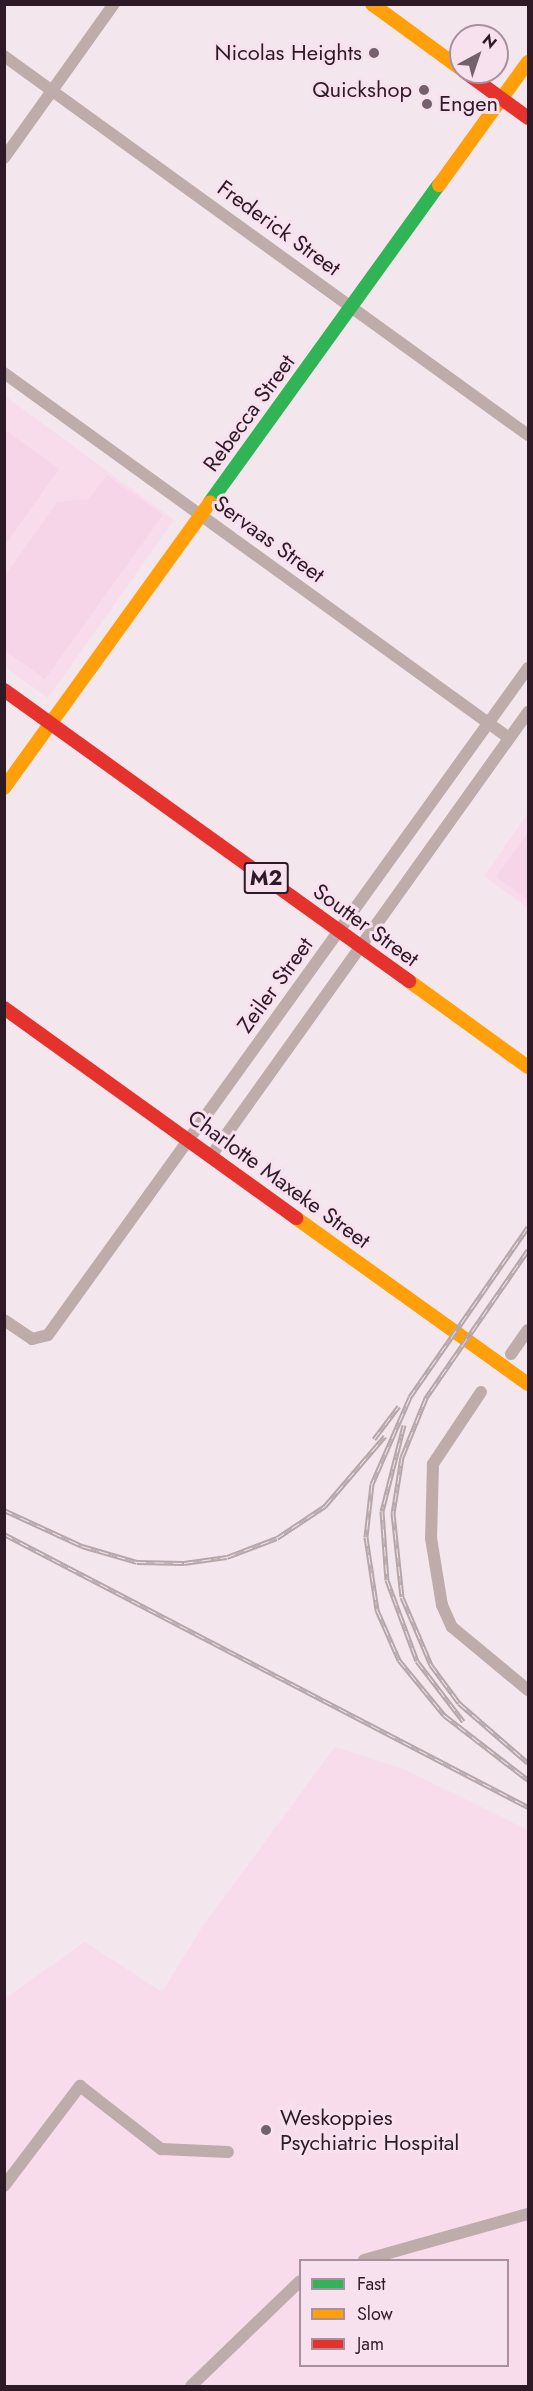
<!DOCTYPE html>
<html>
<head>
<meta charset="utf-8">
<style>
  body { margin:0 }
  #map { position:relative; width:533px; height:2391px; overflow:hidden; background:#f3e6ed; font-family:Jost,sans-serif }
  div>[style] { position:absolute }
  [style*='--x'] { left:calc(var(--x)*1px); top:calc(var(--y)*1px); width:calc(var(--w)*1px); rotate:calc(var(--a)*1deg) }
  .built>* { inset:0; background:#f8dcec }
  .green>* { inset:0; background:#f7d5e9 }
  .street>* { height:12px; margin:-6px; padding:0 6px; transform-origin:6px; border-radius:6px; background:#bdacaa }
  .fast>* { height:14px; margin:-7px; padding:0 7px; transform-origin:7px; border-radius:7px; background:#30b455 }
  .slow>* { height:14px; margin:-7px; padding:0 7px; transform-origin:7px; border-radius:7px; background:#ff9f0a }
  .jam>* { height:14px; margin:-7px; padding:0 7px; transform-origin:7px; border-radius:7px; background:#e5322d }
  .rail>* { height:5px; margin-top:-2.5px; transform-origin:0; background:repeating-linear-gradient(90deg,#f8e1ee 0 9px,#b5a6a9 0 18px); box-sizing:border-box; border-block:2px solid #b5a6a9 }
  .dots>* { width:16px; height:16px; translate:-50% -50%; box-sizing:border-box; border:3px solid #f8e1ee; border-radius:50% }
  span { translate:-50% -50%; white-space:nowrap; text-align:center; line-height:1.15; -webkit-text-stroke:6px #f8e1ee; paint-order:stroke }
  .shield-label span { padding:2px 4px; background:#f8e1ee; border:2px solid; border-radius:4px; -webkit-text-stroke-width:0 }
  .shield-label { font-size:21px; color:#2e1a27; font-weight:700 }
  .poi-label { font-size:22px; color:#2e1a27 }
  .right { translate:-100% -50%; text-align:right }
  .left { translate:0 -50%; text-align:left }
  .street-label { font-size:22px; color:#2e1a27 }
  .frame { position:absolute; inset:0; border:6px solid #2e1a27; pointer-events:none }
  .legend { position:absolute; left:299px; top:2259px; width:210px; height:108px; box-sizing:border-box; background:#f8e1ee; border:2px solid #a7919e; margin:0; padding:8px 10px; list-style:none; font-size:18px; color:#2e1a27 }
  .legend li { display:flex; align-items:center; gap:12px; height:30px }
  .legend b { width:30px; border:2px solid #a7919e }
  .north { position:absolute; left:449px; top:24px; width:60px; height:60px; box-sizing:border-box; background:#f8e1ee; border:2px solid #a7919e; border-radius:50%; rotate:40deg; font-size:16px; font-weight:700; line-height:24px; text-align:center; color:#2e1a27 }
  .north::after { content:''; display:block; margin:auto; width:21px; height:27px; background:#73616c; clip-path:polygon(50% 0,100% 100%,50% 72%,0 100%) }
</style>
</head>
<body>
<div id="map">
  <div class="built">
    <div style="clip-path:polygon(5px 396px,174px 520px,48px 698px,5px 667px)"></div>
    <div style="clip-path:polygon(528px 813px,528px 908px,484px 876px)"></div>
    <div style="clip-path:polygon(evenodd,335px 1747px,404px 1769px,528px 1830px,528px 2386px,5px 2386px,4px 1999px,85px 1942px,162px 1992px,205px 1923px,335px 1747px,300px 2260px,508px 2260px,508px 2366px,300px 2366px,300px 2260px)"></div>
  </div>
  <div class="green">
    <div style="clip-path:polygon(5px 430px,59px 469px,5px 545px)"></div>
    <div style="clip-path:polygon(107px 475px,163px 515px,45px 679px,5px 651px,5px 576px,57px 502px,89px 499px)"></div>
    <div style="clip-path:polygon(528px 832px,528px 900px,496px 877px)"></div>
  </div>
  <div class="street">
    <div style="--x:4;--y:56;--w:647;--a:35.88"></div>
    <div style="--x:4;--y:158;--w:189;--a:-54.5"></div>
    <div style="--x:4;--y:373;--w:623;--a:35.86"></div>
    <div style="--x:211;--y:1156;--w:546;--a:-54.47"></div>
    <div style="--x:4;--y:1320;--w:34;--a:34"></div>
    <div style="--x:32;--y:1339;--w:16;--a:-14"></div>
    <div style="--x:48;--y:1335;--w:822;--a:-54.26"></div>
    <div style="--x:511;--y:1354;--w:29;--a:-55"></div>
    <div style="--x:481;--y:1392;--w:87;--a:123.7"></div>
    <div style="--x:433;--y:1464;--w:74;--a:91.5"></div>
    <div style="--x:431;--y:1538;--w:68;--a:80.7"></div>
    <div style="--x:442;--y:1605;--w:24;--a:66"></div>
    <div style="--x:452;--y:1627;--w:99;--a:39.7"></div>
    <div style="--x:4;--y:2186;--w:126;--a:-52.8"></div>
    <div style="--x:80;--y:2086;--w:103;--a:37.9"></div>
    <div style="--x:161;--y:2149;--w:67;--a:2.6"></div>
    <div style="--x:364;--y:2260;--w:170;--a:-15.7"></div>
    <div style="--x:191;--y:2386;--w:151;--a:-43.9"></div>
  </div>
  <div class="fast">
    <div style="--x:210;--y:502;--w:391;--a:-54.2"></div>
  </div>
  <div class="slow">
    <div style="--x:372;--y:4;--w:110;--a:36.1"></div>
    <div style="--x:439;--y:185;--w:152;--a:-54.1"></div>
    <div style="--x:4;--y:788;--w:352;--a:-54.2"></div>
    <div style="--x:409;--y:981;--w:147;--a:35.9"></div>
    <div style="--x:296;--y:1218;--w:285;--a:35.6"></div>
  </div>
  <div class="jam">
    <div style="--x:465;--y:72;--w:78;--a:36.1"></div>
    <div style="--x:4;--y:690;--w:499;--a:35.7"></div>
    <div style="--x:4;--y:1008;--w:360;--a:35.7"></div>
  </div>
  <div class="rail">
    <div style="--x:528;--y:1227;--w:207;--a:124.8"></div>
    <div style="--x:410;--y:1397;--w:95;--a:113.6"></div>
    <div style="--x:372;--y:1484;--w:53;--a:96.5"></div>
    <div style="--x:366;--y:1537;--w:74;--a:81.4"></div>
    <div style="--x:377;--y:1610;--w:55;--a:66.3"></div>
    <div style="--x:399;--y:1660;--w:71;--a:50.7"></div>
    <div style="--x:444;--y:1715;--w:106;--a:37.7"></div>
    <div style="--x:528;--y:1250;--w:180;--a:124.6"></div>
    <div style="--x:426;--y:1398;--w:64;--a:112.1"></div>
    <div style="--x:402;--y:1457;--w:57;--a:99.1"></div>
    <div style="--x:393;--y:1513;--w:84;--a:83.9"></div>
    <div style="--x:402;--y:1597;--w:74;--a:66.9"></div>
    <div style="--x:431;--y:1665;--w:47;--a:53.6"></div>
    <div style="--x:459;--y:1703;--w:91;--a:41"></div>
    <div style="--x:404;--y:1425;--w:89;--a:104.3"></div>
    <div style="--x:382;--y:1511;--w:69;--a:85.9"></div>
    <div style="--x:387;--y:1580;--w:86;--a:69.7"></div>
    <div style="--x:417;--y:1661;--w:76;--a:52.5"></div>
    <div style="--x:374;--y:1439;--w:41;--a:-52.9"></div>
    <div style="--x:4;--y:1510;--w:86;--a:24.8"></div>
    <div style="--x:82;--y:1546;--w:57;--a:16.2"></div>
    <div style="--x:137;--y:1562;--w:47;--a:1.2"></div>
    <div style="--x:184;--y:1563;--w:43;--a:-7.9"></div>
    <div style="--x:227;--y:1557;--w:53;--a:-20.8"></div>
    <div style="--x:277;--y:1538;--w:58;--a:-33.7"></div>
    <div style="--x:325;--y:1506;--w:92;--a:-49.4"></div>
    <div style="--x:4;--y:1534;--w:591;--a:27.52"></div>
  </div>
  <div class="dots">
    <div style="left:374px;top:53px;background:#73616c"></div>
    <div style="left:424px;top:90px;background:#73616c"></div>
    <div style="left:427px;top:104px;background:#73616c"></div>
    <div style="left:266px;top:2130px;background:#73616c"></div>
  </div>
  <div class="shield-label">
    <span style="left:266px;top:878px">M2</span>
  </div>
  <div class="poi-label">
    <span class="right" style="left:362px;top:53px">Nicolas Heights</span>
    <span class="right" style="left:412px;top:90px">Quickshop</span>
    <span class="left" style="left:439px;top:104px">Engen</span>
    <span class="left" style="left:280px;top:2130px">Weskoppies<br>Psychiatric Hospital</span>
  </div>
  <div class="street-label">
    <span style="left:279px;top:228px;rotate:36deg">Frederick Street</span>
    <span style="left:249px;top:413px;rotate:-54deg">Rebecca Street</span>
    <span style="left:269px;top:539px;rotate:36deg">Servaas Street</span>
    <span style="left:366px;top:925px;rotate:36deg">Soutter Street</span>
    <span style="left:275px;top:985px;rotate:-54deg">Zeiler Street</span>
    <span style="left:279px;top:1179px;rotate:36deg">Charlotte Maxeke Street</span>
  </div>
  <div class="frame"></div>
  <ul class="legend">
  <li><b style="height:8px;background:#30b455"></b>Fast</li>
  <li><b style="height:8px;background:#ff9f0a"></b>Slow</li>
  <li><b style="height:8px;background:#e5322d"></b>Jam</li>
  </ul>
  <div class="north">N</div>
</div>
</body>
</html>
